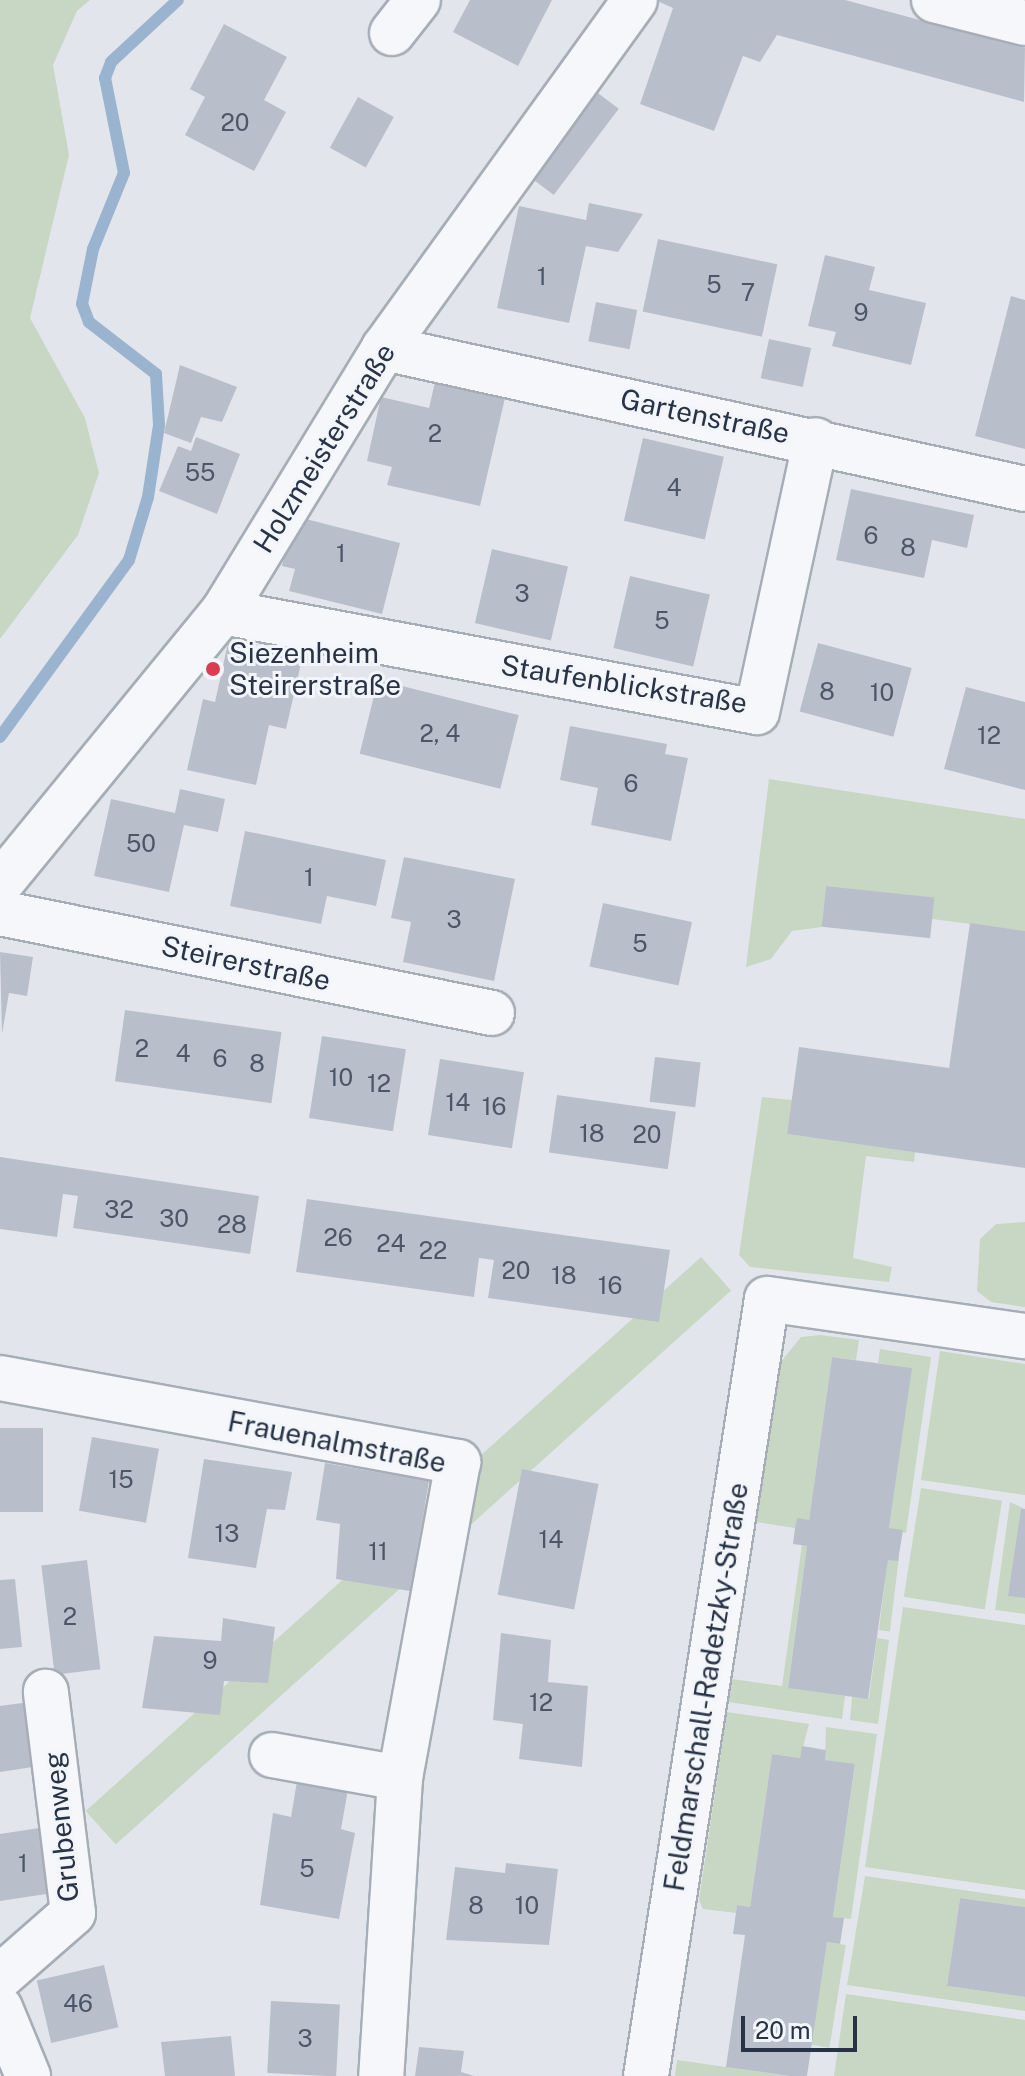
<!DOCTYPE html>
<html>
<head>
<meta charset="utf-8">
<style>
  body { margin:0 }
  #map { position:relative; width:1025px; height:2076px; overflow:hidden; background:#e2e6ec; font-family:"Public Sans",sans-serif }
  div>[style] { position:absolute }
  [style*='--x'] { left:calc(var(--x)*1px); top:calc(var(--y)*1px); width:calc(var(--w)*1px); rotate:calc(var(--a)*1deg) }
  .green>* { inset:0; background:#c7d7c3; transform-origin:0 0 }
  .stream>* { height:12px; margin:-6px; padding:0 6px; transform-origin:6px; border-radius:6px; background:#9ab3cf }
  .building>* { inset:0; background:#b9bfca; transform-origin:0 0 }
  .roads { filter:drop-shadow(2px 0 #a6adb7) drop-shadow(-2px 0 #a6adb7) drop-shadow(0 2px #a6adb7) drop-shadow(0 -2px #a6adb7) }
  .minor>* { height:44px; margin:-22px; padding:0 22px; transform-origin:22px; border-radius:22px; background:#f6f7fa }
  .dots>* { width:22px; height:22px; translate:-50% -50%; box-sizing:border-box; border:4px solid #f2f5f9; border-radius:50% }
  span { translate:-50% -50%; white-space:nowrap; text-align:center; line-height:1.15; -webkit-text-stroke:6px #f2f5f9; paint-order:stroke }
  .number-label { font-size:24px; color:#4c5667 }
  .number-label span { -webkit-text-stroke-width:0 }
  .street-label { font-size:28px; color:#283346 }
  .poi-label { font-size:28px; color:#283346 }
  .left { translate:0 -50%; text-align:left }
  .scale { position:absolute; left:741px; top:2016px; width:116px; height:36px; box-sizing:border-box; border:4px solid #283346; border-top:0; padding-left:10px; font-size:24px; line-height:28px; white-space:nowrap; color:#283346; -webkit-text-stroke:6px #f2f5f9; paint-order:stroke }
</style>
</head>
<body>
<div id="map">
  <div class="green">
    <div style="clip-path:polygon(0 0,90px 0,77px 11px,53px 65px,69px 155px,30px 318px,85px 418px,99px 473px,78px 535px,0 639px)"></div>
    <div style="clip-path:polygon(769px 779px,1025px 819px,1025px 931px,932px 919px,934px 898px,826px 886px,822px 927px,792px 931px,771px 959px,746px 967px)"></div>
    <div style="clip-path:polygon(762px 1097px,792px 1100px,787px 1134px,915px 1152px,914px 1162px,866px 1156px,853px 1258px,892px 1267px,889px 1282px,750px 1267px,739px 1255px)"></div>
    <div style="clip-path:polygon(1025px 1222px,1025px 1307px,991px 1302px,977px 1291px,980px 1239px,996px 1224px)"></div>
    <div style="left:701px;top:1257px;width:45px;height:828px;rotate:48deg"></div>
    <div style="clip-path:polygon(820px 1335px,859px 1340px,856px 1360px,832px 1357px,809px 1520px,795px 1528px,755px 1522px,779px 1364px,801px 1337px)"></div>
    <div style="clip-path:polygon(880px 1349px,931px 1357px,906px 1533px,889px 1528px,911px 1368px,878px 1363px)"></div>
    <div style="clip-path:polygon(940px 1351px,1025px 1364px,1025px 1495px,921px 1480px)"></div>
    <div style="left:921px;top:1488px;width:82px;height:110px;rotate:9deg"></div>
    <div style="clip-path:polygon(1010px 1502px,1025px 1509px,1008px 1595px,1025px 1598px,1025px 1614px,995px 1610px)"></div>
    <div style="clip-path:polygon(802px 1545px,807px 1546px,788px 1687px,845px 1696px,842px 1719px,728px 1702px,732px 1679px,782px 1686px)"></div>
    <div style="left:899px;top:1557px;width:75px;height:11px;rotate:97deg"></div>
    <div style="clip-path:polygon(903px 1607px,1025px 1625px,1025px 1890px,865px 1867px)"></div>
    <div style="clip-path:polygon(877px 1638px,889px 1640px,878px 1724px,850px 1720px,852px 1697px,869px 1698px)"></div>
    <div style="clip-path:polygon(727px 1712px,809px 1724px,800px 1758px,772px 1754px,750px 1907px,737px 1905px,736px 1913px,703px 1909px,699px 1900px)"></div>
    <div style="clip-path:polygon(826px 1727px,877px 1734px,851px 1919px,833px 1917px,855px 1765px,825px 1760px)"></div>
    <div style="clip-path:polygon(865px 1876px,1025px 1899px,1025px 1907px,960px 1898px,947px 1986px,1025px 1997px,1025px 2011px,847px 1985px)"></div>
    <div style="left:827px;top:1942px;width:19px;height:104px;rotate:9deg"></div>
    <div style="clip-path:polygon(846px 1994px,1025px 2020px,1025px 2076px,834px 2076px)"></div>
    <div style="clip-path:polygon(677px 2060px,726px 2067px,790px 2076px,675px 2076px)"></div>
  </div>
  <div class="stream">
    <div style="--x:0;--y:737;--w:219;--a:-53.9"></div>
    <div style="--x:129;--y:560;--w:66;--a:-73.2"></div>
    <div style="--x:148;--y:497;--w:73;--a:-81.3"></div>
    <div style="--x:159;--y:425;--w:51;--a:-93.4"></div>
    <div style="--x:156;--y:374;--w:85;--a:-142.2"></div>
    <div style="--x:89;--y:322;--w:19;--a:-111"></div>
    <div style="--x:82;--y:304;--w:56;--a:-78.7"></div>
    <div style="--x:93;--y:249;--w:82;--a:-67.8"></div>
    <div style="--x:124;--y:173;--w:97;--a:-101.3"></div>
    <div style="--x:105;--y:78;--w:17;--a:-69"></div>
    <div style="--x:111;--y:62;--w:91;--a:-42.8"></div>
  </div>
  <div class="building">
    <div style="clip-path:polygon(470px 0,552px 0,518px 66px,453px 32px)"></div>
    <div style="clip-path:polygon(655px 0,845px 0,1025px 48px,1024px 102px,777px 35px,760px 62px,743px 56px,714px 131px,640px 104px,673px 8px)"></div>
    <div style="clip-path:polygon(224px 24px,287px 57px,264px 100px,286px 112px,254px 171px,185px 135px,205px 97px,190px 89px)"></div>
    <div style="left:586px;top:84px;width:41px;height:108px;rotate:37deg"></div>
    <div style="left:358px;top:97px;width:41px;height:58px;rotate:29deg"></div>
    <div style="clip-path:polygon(589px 203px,643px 214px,618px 252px,586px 246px,569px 323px,497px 308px,519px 206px,586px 220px)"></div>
    <div style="left:658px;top:239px;width:122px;height:74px;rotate:12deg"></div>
    <div style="clip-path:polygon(825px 255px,875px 267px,869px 290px,926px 303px,911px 365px,832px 346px,836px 332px,808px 326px)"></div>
    <div style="clip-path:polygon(1011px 296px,1025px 300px,1025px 449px,975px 436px)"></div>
    <div style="left:596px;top:302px;width:42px;height:40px;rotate:11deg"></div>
    <div style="left:769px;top:339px;width:43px;height:40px;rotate:12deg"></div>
    <div style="clip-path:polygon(180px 365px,237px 387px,222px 422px,201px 417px,191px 443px,164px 433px)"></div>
    <div style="clip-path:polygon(435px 382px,505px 398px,480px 506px,387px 485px,392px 467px,367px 461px,381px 397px,429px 408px)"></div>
    <div style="clip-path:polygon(196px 437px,240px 454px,217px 514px,159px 491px,178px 446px,191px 451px)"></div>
    <div style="left:643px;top:438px;width:83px;height:85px;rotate:13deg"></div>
    <div style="clip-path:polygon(851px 489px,974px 515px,967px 548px,932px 540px,924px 578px,836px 560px)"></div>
    <div style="clip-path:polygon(294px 516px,400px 543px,382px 614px,289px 591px,295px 569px,282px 566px)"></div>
    <div style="left:492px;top:549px;width:78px;height:76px;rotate:13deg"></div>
    <div style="left:630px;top:576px;width:82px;height:74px;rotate:13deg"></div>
    <div style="clip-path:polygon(228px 643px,302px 659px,286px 729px,269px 725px,256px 785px,187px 770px,203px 699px,215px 702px)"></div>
    <div style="left:818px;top:643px;width:97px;height:71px;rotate:15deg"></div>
    <div style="left:378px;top:680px;width:145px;height:76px;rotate:14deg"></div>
    <div style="clip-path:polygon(966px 687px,1025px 702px,1025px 790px,944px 769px)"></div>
    <div style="clip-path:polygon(570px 726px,667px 744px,665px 754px,688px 758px,671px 841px,591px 825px,598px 788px,560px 780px)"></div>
    <div style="clip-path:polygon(180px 789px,225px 799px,218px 832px,184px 825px,169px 892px,94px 876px,111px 799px,175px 813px)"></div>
    <div style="clip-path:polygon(245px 831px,386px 860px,376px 906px,327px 896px,321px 924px,230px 906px)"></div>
    <div style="clip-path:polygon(404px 857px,515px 879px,494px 981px,403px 962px,411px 922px,391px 918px)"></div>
    <div style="left:826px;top:886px;width:109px;height:41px;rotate:6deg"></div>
    <div style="left:603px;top:903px;width:91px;height:65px;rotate:12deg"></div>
    <div style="clip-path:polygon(970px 923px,1025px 931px,1025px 1168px,787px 1134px,799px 1047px,949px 1068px)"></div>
    <div style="clip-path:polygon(0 952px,33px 957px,27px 996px,9px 993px,2px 1034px)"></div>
    <div style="left:125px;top:1010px;width:158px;height:72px;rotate:8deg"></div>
    <div style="left:322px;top:1036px;width:85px;height:83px;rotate:9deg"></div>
    <div style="left:655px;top:1057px;width:46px;height:45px;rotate:7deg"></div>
    <div style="left:440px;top:1059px;width:85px;height:77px;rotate:9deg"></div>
    <div style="left:557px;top:1095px;width:120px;height:58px;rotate:8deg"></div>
    <div style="clip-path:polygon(0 1157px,259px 1196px,250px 1254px,73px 1228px,78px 1196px,63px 1194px,57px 1237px,0 1229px)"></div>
    <div style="clip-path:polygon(307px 1199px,670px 1250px,659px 1322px,488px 1298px,494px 1260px,479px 1258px,474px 1297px,296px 1272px)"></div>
    <div style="clip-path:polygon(832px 1357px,912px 1368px,889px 1528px,903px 1530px,898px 1561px,888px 1560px,868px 1699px,788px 1688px,807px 1546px,793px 1544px,795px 1528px,797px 1518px,809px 1520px)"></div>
    <div style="left:0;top:1428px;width:43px;height:84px"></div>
    <div style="left:92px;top:1437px;width:68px;height:75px;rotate:10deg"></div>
    <div style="clip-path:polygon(204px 1459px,292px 1472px,285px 1510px,267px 1509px,256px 1568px,188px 1558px)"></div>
    <div style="clip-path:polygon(325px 1463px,429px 1481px,410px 1591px,336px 1579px,340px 1524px,316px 1520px)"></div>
    <div style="left:522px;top:1469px;width:78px;height:128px;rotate:11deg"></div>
    <div style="clip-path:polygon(1021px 1509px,1025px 1509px,1025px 1598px,1008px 1596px)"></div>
    <div style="left:87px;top:1560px;width:110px;height:46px;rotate:83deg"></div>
    <div style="clip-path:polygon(15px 1579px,22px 1647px,0 1649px,0 1580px)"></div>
    <div style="clip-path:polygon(223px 1618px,275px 1627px,268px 1683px,224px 1681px,220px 1715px,142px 1708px,154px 1636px,221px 1641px)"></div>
    <div style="clip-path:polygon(501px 1633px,551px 1640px,548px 1682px,588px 1686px,582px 1767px,519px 1759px,523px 1724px,493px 1720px)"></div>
    <div style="clip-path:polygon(30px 1702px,39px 1766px,0 1772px,0 1706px)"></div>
    <div style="clip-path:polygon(802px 1746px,826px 1750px,825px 1760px,855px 1764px,833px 1917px,844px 1918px,840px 1944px,827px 1942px,807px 2076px,790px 2076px,726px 2067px,745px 1935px,733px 1934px,737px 1905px,750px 1907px,772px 1754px,800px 1758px)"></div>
    <div style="clip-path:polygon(298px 1775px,349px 1784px,341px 1829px,355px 1833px,339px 1919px,260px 1905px,273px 1813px,291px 1817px)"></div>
    <div style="clip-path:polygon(39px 1828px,53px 1893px,0 1901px,0 1834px)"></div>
    <div style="clip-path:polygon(506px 1863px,558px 1869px,549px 1945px,446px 1940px,455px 1867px,505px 1873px)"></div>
    <div style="clip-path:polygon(960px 1898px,1025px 1907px,1025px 1997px,947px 1986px)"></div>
    <div style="left:104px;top:1965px;width:64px;height:69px;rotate:77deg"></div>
    <div style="left:271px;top:2001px;width:69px;height:72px;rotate:3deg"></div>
    <div style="clip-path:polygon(231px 2036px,235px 2076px,165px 2076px,161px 2042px)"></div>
    <div style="clip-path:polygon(419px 2047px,464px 2051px,461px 2072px,474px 2076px,415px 2076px)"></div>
  </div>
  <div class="roads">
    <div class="minor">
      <div style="--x:934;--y:0;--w:94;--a:14.2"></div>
      <div style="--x:392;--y:33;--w:42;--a:-51.8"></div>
      <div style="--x:384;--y:348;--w:656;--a:12.41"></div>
      <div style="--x:223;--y:612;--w:543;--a:10.61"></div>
      <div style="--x:757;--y:712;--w:278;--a:-77.8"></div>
      <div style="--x:0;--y:884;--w:352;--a:-50.7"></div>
      <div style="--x:223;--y:612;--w:309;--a:-58.6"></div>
      <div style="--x:384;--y:348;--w:429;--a:-54.2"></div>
      <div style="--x:0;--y:913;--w:502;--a:11.49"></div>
      <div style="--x:0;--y:1378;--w:466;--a:10.4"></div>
      <div style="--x:458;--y:1462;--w:321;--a:100.4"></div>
      <div style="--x:400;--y:1778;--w:299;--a:93.6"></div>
      <div style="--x:272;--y:1755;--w:130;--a:10.2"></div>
      <div style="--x:0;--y:1977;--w:97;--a:-41.2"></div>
      <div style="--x:73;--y:1913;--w:223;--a:-97"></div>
      <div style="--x:0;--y:2008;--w:74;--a:67.6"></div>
      <div style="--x:646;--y:2076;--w:786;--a:-81.15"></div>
      <div style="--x:767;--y:1299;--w:261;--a:8.2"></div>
    </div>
  </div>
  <div class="dots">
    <div style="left:213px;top:669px;background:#dc3c52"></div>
  </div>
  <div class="number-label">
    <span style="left:235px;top:123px">20</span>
    <span style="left:542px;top:277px">1</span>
    <span style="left:714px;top:285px">5</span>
    <span style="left:748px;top:293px">7</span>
    <span style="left:861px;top:313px">9</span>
    <span style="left:435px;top:434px">2</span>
    <span style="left:200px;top:473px">55</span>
    <span style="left:674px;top:488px">4</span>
    <span style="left:871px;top:536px">6</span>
    <span style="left:908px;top:548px">8</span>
    <span style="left:341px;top:554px">1</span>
    <span style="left:522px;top:594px">3</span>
    <span style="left:662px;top:621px">5</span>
    <span style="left:827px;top:692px">8</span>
    <span style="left:882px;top:693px">10</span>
    <span style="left:440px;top:734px">2, 4</span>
    <span style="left:989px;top:736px">12</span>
    <span style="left:631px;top:784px">6</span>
    <span style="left:141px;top:844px">50</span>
    <span style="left:309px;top:878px">1</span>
    <span style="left:454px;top:920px">3</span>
    <span style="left:640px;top:944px">5</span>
    <span style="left:142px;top:1049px">2</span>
    <span style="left:183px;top:1054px">4</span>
    <span style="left:220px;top:1059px">6</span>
    <span style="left:257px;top:1064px">8</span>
    <span style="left:341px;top:1078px">10</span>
    <span style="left:379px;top:1084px">12</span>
    <span style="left:458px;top:1103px">14</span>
    <span style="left:494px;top:1107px">16</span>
    <span style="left:592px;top:1134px">18</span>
    <span style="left:647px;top:1135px">20</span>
    <span style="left:119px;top:1210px">32</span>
    <span style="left:174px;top:1219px">30</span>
    <span style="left:232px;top:1225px">28</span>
    <span style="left:338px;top:1238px">26</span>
    <span style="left:391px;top:1244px">24</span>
    <span style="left:433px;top:1251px">22</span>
    <span style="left:516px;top:1271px">20</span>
    <span style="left:564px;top:1276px">18</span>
    <span style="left:610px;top:1286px">16</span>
    <span style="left:121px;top:1480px">15</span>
    <span style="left:227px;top:1534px">13</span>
    <span style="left:551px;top:1540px">14</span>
    <span style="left:378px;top:1552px">11</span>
    <span style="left:70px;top:1617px">2</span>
    <span style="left:210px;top:1661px">9</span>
    <span style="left:541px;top:1703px">12</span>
    <span style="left:23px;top:1864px">1</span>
    <span style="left:307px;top:1869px">5</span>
    <span style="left:476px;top:1906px">8</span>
    <span style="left:527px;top:1906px">10</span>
    <span style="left:78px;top:2004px">46</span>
    <span style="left:305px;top:2039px">3</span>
  </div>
  <div class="street-label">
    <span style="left:705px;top:416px;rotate:12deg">Gartenstraße</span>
    <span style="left:324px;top:448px;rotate:-58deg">Holzmeisterstraße</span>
    <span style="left:624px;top:684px;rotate:9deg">Staufenblickstraße</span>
    <span style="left:246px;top:963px;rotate:12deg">Steirerstraße</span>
    <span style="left:337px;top:1442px;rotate:11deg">Frauenalmstraße</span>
    <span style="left:706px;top:1687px;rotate:-81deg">Feldmarschall-Radetzky-Straße</span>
    <span style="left:61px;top:1827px;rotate:-96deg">Grubenweg</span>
  </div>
  <div class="poi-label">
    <span class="left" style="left:229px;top:669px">Siezenheim<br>Steirerstraße</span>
  </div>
  <div class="scale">20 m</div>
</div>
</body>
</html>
